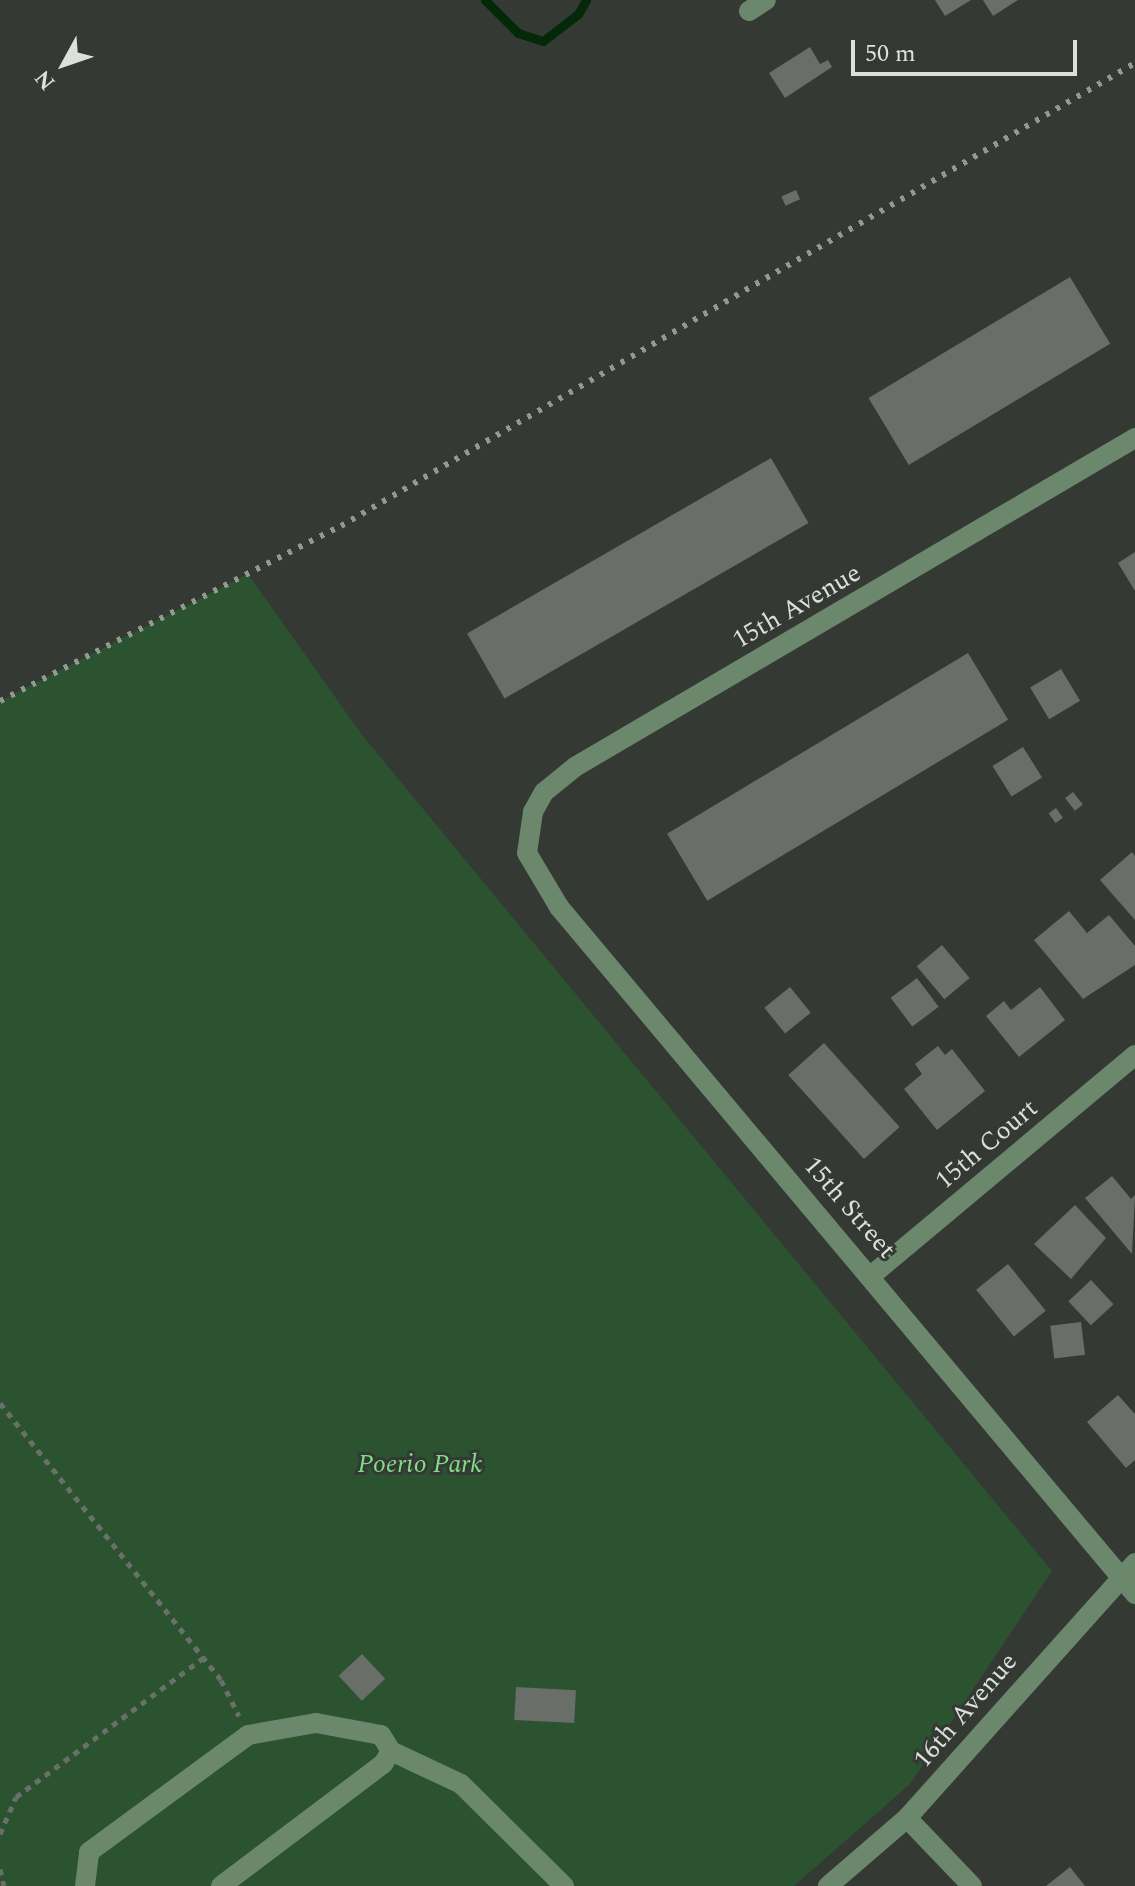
<!DOCTYPE html>
<html>
<head>
<meta charset="utf-8">
<style>
  body { margin:0 }
  #map { position:relative; width:1135px; height:1886px; overflow:hidden; background:#343934; font-family:Spectral,serif }
  div>[style] { position:absolute }
  [style*='--x'] { left:calc(var(--x)*1px); top:calc(var(--y)*1px); width:calc(var(--w)*1px); rotate:calc(var(--a)*1deg) }
  .green>* { inset:0; background:#2c532f }
  .stream>* { height:9px; margin:-4.5px; padding:0 4.5px; transform-origin:4.5px; border-radius:4.5px; background:#032909 }
  .building>* { inset:0; background:#696e69; transform-origin:0 0 }
  .path>* { height:5px; margin-top:-2.5px; transform-origin:0; background:repeating-linear-gradient(90deg,#6a6f6a 0 6px,transparent 0 12px) }
  .minor>* { height:20px; margin:-10px; padding:0 10px; transform-origin:10px; border-radius:10px; background:#6b876c }
  .rail>* { height:6px; margin-top:-3px; transform-origin:0; background:repeating-linear-gradient(90deg,#939893 0 4px,transparent 0 12px) }
  span { translate:-50% -50%; white-space:nowrap; text-align:center; line-height:1.15; -webkit-text-stroke:6px #343934; paint-order:stroke }
  .street-label { font-size:26px; color:#dce0dc }
  .park-label { font-size:26px; color:#80dd87; font-style:italic }
  .north { position:absolute; left:24px; top:24px; width:80px; height:80px; -webkit-text-stroke:6px #343934; paint-order:stroke; rotate:230deg; font-size:22px; font-weight:700; line-height:32px; text-align:center; color:#dce0dc }
  .north::after { content:''; display:block; margin:auto; width:28px; height:36px; background:#dce0dc; clip-path:polygon(50% 0,100% 100%,50% 72%,0 100%) }
  .scale { position:absolute; left:851px; top:40px; width:226px; height:36px; box-sizing:border-box; border:4px solid #dce0dc; border-top:0; padding-left:10px; font-size:24px; line-height:28px; white-space:nowrap; color:#dce0dc; -webkit-text-stroke:6px #343934; paint-order:stroke }
</style>
</head>
<body>
<div id="map">
  <div class="green">
    <div style="clip-path:polygon(248px 574px,362px 735px,1052px 1571px,910px 1784px,794px 1886px,0 1886px,0 701px)"></div>
  </div>
  <div class="stream">
    <div style="--x:485;--y:0;--w:47;--a:45"></div>
    <div style="--x:518;--y:33;--w:26;--a:18"></div>
    <div style="--x:543;--y:41;--w:44;--a:-37.6"></div>
    <div style="--x:578;--y:14;--w:16;--a:-60"></div>
  </div>
  <div class="building">
    <div style="clip-path:polygon(935px 0,971px 0,945px 16px)"></div>
    <div style="clip-path:polygon(983px 0,1018px 0,993px 16px)"></div>
    <div style="clip-path:polygon(810px 47px,820px 64px,828px 60px,832px 67px,785px 98px,769px 73px)"></div>
    <div style="left:796px;top:190px;width:10px;height:16px;rotate:66deg"></div>
    <div style="left:1070px;top:277px;width:78px;height:235px;rotate:59deg"></div>
    <div style="left:771px;top:458px;width:75px;height:351px;rotate:60deg"></div>
    <div style="clip-path:polygon(1135px 552px,1135px 591px,1118px 563px)"></div>
    <div style="left:968px;top:653px;width:78px;height:351px;rotate:59deg"></div>
    <div style="left:1061px;top:669px;width:37px;height:36px;rotate:59deg"></div>
    <div style="left:1023px;top:747px;width:36px;height:36px;rotate:58deg"></div>
    <div style="left:1073px;top:792px;width:16px;height:10px;rotate:52deg"></div>
    <div style="left:1056px;top:808px;width:12px;height:9px;rotate:55deg"></div>
    <div style="clip-path:polygon(1132px 852px,1135px 856px,1135px 920px,1100px 880px)"></div>
    <div style="clip-path:polygon(1069px 911px,1087px 933px,1109px 915px,1135px 946px,1135px 965px,1083px 999px,1034px 940px)"></div>
    <div style="left:942px;top:945px;width:43px;height:33px;rotate:50deg"></div>
    <div style="left:917px;top:978px;width:36px;height:33px;rotate:53deg"></div>
    <div style="left:790px;top:987px;width:33px;height:33px;rotate:51deg"></div>
    <div style="clip-path:polygon(1040px 987px,1065px 1020px,1019px 1057px,986px 1016px,1004px 1001px,1011px 1010px)"></div>
    <div style="left:824px;top:1043px;width:113px;height:48px;rotate:48deg"></div>
    <div style="clip-path:polygon(938px 1046px,945px 1055px,952px 1049px,985px 1091px,937px 1130px,904px 1089px,922px 1074px,915px 1064px)"></div>
    <div style="clip-path:polygon(1112px 1176px,1131px 1199px,1135px 1195px,1132px 1254px,1085px 1198px)"></div>
    <div style="clip-path:polygon(1075px 1205px,1106px 1238px,1071px 1279px,1034px 1244px)"></div>
    <div style="left:1008px;top:1264px;width:60px;height:41px;rotate:51deg"></div>
    <div style="left:1091px;top:1280px;width:33px;height:31px;rotate:47deg"></div>
    <div style="left:1081px;top:1322px;width:33px;height:31px;rotate:83deg"></div>
    <div style="clip-path:polygon(1118px 1395px,1135px 1414px,1135px 1460px,1126px 1468px,1087px 1422px)"></div>
    <div style="left:362px;top:1654px;width:34px;height:32px;rotate:47deg"></div>
    <div style="left:516px;top:1687px;width:60px;height:33px;rotate:3deg"></div>
    <div style="clip-path:polygon(1070px 1867px,1085px 1886px,1046px 1886px)"></div>
  </div>
  <div class="path">
    <div style="--x:0;--y:1403;--w:354;--a:51.4"></div>
    <div style="--x:221;--y:1680;--w:40;--a:63.4"></div>
    <div style="--x:0;--y:1834;--w:40;--a:-66.6"></div>
    <div style="--x:16;--y:1797;--w:233;--a:-36.6"></div>
    <div style="--x:0;--y:1869;--w:17;--a:77"></div>
  </div>
  <div class="minor">
    <div style="--x:749;--y:11;--w:20;--a:-33"></div>
    <div style="--x:1135;--y:438;--w:649;--a:149.57"></div>
    <div style="--x:575;--y:767;--w:40;--a:141"></div>
    <div style="--x:544;--y:792;--w:23;--a:119"></div>
    <div style="--x:533;--y:812;--w:41;--a:98.3"></div>
    <div style="--x:527;--y:853;--w:63;--a:59.3"></div>
    <div style="--x:559;--y:907;--w:897;--a:50.02"></div>
    <div style="--x:872;--y:1275;--w:343;--a:-39.9"></div>
    <div style="--x:907;--y:1818;--w:94;--a:46.3"></div>
    <div style="--x:85;--y:1886;--w:34;--a:-83"></div>
    <div style="--x:89;--y:1852;--w:197;--a:-36.3"></div>
    <div style="--x:248;--y:1735;--w:69;--a:-10"></div>
    <div style="--x:316;--y:1723;--w:66;--a:10.5"></div>
    <div style="--x:381;--y:1735;--w:19;--a:58"></div>
    <div style="--x:391;--y:1751;--w:77;--a:25.2"></div>
    <div style="--x:461;--y:1784;--w:145;--a:44.7"></div>
    <div style="--x:221;--y:1886;--w:203;--a:-37"></div>
    <div style="--x:383;--y:1764;--w:15;--a:-58"></div>
    <div style="--x:828;--y:1886;--w:104;--a:-40.7"></div>
    <div style="--x:907;--y:1818;--w:342;--a:-48.2"></div>
  </div>
  <div class="rail">
    <div style="--x:0;--y:701;--w:383;--a:-27.2"></div>
    <div style="--x:341;--y:526;--w:919;--a:-30.25"></div>
  </div>
  <div class="street-label">
    <span style="left:797px;top:607px;rotate:-30deg">15th Avenue</span>
    <span style="left:987px;top:1145px;rotate:-40deg">15th Court</span>
    <span style="left:849px;top:1208px;rotate:49deg">15th Street</span>
    <span style="left:966px;top:1711px;rotate:-49deg">16th Avenue</span>
  </div>
  <div class="park-label">
    <span style="left:420px;top:1465px">Poerio Park</span>
  </div>
  <div class="north">N</div>
  <div class="scale">50 m</div>
</div>
</body>
</html>
